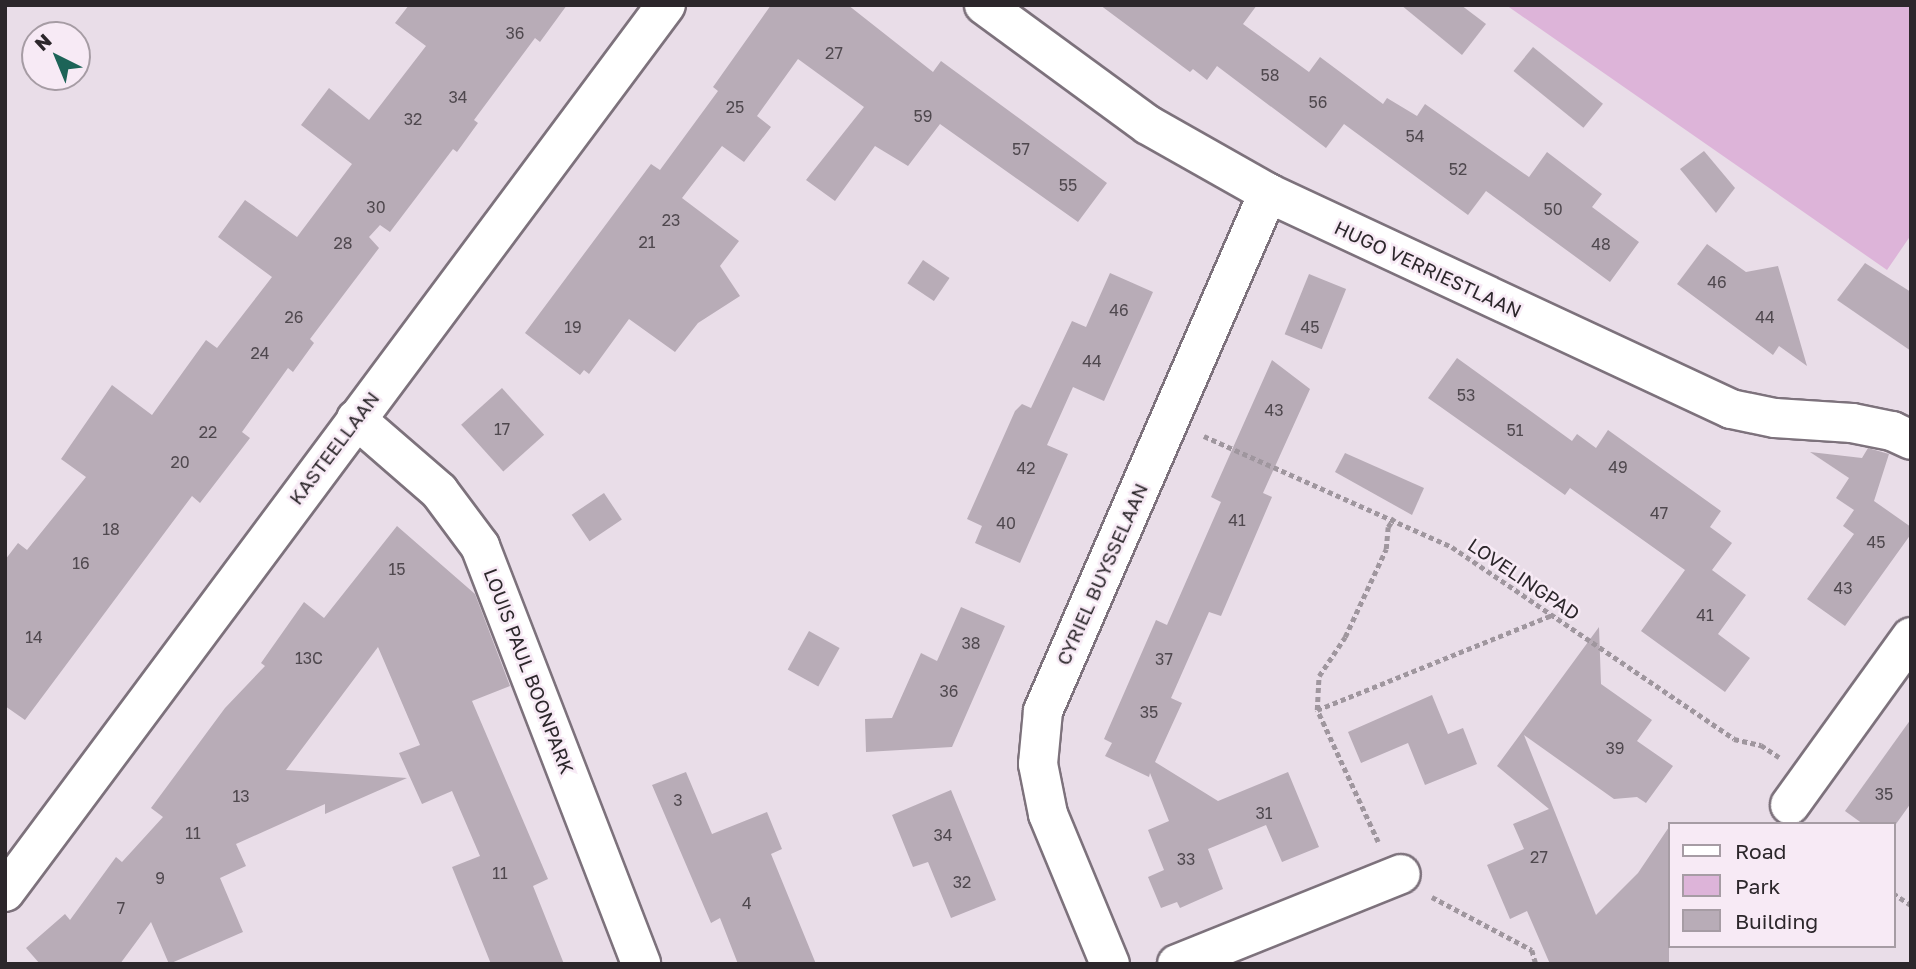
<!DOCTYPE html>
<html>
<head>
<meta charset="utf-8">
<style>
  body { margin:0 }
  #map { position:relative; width:1916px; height:969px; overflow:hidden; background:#e9dde8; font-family:"Golos Text",sans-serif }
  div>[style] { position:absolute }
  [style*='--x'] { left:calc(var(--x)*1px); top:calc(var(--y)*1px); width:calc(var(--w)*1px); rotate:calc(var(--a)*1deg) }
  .green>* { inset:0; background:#ddb4d9 }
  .building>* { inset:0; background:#b8acb7; transform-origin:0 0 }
  .path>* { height:4.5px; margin-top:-2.25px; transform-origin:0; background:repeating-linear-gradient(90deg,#9f969e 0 5px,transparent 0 8.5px) }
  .roads { filter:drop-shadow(2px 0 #7d727c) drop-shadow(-2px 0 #7d727c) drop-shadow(0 2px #7d727c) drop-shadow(0 -2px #7d727c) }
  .minor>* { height:38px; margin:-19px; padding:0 19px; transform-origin:19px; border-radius:19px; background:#fff }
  span { translate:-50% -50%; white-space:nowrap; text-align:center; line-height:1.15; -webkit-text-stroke:5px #f7eaf5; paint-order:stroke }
  .number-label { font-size:16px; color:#4f484e }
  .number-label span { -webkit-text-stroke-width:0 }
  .street-label { font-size:19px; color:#2c272b }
  .frame { position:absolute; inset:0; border:7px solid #2c272b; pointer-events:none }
  .legend { position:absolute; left:1668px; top:822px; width:228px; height:126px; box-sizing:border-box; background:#f7eaf5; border:2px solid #a69ca4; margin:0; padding:9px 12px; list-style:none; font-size:21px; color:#2c272b }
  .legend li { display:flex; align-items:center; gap:14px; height:35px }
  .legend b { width:35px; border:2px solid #a69ca4 }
  .north { position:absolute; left:21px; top:21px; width:70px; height:70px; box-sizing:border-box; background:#f7eaf5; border:2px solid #a69ca4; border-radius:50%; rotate:317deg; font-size:19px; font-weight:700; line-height:28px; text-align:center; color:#2c272b }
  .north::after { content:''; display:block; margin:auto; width:24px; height:32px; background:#1d6458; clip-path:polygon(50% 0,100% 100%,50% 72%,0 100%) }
</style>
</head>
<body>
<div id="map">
  <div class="green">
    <div style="clip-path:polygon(1506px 5px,1911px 5px,1911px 235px,1887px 270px)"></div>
  </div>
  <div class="building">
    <div style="clip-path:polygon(409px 5px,567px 5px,540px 42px,535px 38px,474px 120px,478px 123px,457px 152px,453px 149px,390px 232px,380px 225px,369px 237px,379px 248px,310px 339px,314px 343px,293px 372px,288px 368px,242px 432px,250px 438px,200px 503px,192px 496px,25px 720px,5px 706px,5px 560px,18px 543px,27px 550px,86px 477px,61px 459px,112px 385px,152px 415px,206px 340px,217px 348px,272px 277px,218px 237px,245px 200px,297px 237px,352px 164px,301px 125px,329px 88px,369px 120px,426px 46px,395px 23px)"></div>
    <div style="clip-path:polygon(771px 5px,848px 5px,933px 72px,941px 61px,1107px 183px,1078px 222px,940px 124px,908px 166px,875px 146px,835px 201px,806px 180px,864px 107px,798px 59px,757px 116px,771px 127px,744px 162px,722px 146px,682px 198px,739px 241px,720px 266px,740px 296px,698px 323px,675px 352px,629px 319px,589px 374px,584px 370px,580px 375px,525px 333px,651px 164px,660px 170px,718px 91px,713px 87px)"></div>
    <div style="clip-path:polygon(1100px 5px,1257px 5px,1243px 24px,1309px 72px,1320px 57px,1383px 104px,1387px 98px,1417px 116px,1425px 104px,1529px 177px,1547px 152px,1602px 194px,1592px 207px,1639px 242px,1610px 282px,1486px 191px,1468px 215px,1344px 124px,1326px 148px,1217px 66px,1207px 80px,1193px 69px,1190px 72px)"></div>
    <div style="clip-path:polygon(1401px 5px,1461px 5px,1486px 24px,1462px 55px)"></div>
    <div style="left:1533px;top:47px;width:90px;height:31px;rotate:39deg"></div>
    <div style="clip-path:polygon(1704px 151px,1735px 188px,1716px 213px,1680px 169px)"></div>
    <div style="clip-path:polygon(1707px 244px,1746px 272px,1778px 266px,1807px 366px,1779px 346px,1773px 355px,1677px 284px)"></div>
    <div style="left:923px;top:260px;width:32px;height:28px;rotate:34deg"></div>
    <div style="clip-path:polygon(1865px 263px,1911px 292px,1911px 351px,1837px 300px)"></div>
    <div style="clip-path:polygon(1110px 273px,1153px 292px,1104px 401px,1073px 387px,1047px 445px,1068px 454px,1020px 563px,975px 543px,982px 526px,967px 519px,1015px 411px,1022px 404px,1031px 408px,1072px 321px,1086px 327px)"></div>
    <div style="left:1309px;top:274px;width:40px;height:65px;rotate:22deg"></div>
    <div style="clip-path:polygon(1457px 358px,1572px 441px,1577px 434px,1596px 448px,1608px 430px,1721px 511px,1710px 527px,1732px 543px,1712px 570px,1746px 595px,1718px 634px,1750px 658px,1725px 692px,1641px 631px,1685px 570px,1570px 488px,1565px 495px,1428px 398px)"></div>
    <div style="clip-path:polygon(1272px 360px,1310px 389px,1263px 493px,1272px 497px,1221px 616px,1209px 612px,1171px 698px,1182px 703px,1155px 762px,1218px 801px,1288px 772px,1319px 847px,1282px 862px,1266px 825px,1208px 849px,1223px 889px,1180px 908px,1177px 902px,1161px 908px,1148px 877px,1164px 870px,1148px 830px,1169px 821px,1150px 773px,1149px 777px,1105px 756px,1112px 743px,1104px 739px,1156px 620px,1167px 625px,1221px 502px,1211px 497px)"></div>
    <div style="left:502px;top:388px;width:63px;height:55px;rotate:48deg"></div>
    <div style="clip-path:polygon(1868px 448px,1889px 454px,1874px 501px,1911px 527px,1911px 534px,1845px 626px,1807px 599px,1854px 534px,1843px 526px,1854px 510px,1836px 498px,1849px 478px,1810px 452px,1862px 458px)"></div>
    <div style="clip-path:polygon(1345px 453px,1424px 488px,1412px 515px,1335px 472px)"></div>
    <div style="left:604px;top:493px;width:32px;height:39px;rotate:56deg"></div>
    <div style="clip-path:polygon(397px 526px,475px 594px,510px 686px,472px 701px,548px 879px,533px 886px,564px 964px,491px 964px,452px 867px,480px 856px,452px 791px,422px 804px,399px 753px,420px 745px,378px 647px,286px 770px,407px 778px,325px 814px,325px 804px,236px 844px,246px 866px,220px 878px,243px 932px,169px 964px,151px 922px,120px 964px,40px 964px,26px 948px,65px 914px,70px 920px,116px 857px,122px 862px,163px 817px,151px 808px,225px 708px,265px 666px,261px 663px,304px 602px,324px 618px)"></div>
    <div style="clip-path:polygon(961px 607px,1005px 626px,952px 747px,866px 752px,865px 719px,892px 718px,921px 653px,937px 661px)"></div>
    <div style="clip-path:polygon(1599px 627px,1601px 684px,1652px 720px,1637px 741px,1673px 766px,1646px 803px,1637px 797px,1614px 799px,1524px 735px,1596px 915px,1638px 873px,1669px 827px,1669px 964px,1550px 964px,1527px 911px,1510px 919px,1487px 865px,1524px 849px,1513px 824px,1549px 809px,1497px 766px)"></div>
    <div style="left:809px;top:631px;width:35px;height:44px;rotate:29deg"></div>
    <div style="clip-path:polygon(1432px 695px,1448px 734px,1463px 728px,1477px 764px,1425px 785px,1408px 743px,1361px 763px,1348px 732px)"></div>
    <div style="clip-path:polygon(1911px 719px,1911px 803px,1896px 824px,1863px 824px,1845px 811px)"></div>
    <div style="clip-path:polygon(686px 772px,712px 834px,767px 812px,782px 849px,771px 854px,816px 964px,738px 964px,720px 918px,711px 923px,652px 785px)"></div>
    <div style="clip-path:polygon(951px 790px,996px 900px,951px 918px,928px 862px,913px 867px,892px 815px)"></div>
  </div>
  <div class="path">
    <div style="--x:1204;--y:436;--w:272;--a:24.1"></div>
    <div style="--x:1452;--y:547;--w:341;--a:34.2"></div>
    <div style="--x:1734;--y:739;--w:28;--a:13"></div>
    <div style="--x:1761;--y:745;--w:22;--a:34"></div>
    <div style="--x:1317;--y:710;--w:253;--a:-22"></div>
    <div style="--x:1378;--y:842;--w:145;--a:-114.8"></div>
    <div style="--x:1317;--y:710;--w:34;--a:-87"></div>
    <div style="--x:1319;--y:676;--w:47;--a:-56.3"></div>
    <div style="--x:1345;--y:637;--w:97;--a:-65"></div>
    <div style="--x:1386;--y:549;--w:22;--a:-85"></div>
    <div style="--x:1388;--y:527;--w:11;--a:-56"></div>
    <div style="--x:1893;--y:893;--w:22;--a:34"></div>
    <div style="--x:1432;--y:897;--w:113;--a:27.9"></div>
    <div style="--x:1532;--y:950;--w:15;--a:74"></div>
  </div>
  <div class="roads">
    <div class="minor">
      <div style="--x:984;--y:5;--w:203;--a:36.2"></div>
      <div style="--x:1148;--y:125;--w:138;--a:29.5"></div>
      <div style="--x:1268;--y:193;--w:511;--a:25.01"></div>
      <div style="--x:1731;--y:409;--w:45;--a:11.6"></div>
      <div style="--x:1775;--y:418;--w:77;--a:3.7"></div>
      <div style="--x:1852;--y:423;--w:41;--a:11.3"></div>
      <div style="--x:1892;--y:431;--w:21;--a:25"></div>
      <div style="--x:356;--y:419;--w:110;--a:40.9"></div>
      <div style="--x:439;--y:491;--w:69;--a:53.3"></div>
      <div style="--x:480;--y:546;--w:448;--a:68.9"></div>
      <div style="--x:1790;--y:805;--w:207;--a:-54.2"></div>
      <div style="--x:5;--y:892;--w:1106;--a:-53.31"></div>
      <div style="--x:1110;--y:964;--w:162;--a:-112.5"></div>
      <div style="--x:1048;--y:814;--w:51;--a:-101.3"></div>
      <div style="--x:1038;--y:764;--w:53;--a:-84.6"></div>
      <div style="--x:1043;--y:711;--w:565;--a:-66.52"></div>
      <div style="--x:1177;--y:964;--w:241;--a:-21.9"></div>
    </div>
  </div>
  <div class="number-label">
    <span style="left:515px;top:33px">36</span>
    <span style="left:834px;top:53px">27</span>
    <span style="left:1270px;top:75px">58</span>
    <span style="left:458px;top:97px">34</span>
    <span style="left:1318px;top:102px">56</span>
    <span style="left:735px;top:107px">25</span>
    <span style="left:923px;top:116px">59</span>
    <span style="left:413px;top:119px">32</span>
    <span style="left:1415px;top:136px">54</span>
    <span style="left:1021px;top:149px">57</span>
    <span style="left:1458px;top:169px">52</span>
    <span style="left:1068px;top:185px">55</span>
    <span style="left:376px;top:207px">30</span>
    <span style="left:1553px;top:209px">50</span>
    <span style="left:671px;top:220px">23</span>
    <span style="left:647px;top:242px">21</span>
    <span style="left:343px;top:243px">28</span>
    <span style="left:1601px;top:244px">48</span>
    <span style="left:1717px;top:282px">46</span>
    <span style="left:1119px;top:310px">46</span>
    <span style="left:294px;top:317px">26</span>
    <span style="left:1765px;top:317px">44</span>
    <span style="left:573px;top:327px">19</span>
    <span style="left:1310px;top:327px">45</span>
    <span style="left:260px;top:353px">24</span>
    <span style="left:1092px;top:361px">44</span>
    <span style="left:1466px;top:395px">53</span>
    <span style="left:1274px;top:410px">43</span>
    <span style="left:502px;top:429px">17</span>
    <span style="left:1515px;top:430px">51</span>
    <span style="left:208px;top:432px">22</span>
    <span style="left:180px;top:462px">20</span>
    <span style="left:1618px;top:467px">49</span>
    <span style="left:1026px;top:468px">42</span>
    <span style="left:1659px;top:513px">47</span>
    <span style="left:1237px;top:520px">41</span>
    <span style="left:1006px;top:523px">40</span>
    <span style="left:111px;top:529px">18</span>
    <span style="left:1876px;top:542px">45</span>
    <span style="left:81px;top:563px">16</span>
    <span style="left:397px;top:569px">15</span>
    <span style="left:1843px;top:588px">43</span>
    <span style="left:1705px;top:615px">41</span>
    <span style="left:34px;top:637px">14</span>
    <span style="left:971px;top:643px">38</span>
    <span style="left:309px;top:658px">13C</span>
    <span style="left:1164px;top:659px">37</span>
    <span style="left:949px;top:691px">36</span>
    <span style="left:1149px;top:712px">35</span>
    <span style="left:1615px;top:748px">39</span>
    <span style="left:1884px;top:794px">35</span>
    <span style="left:241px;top:796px">13</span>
    <span style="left:678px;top:800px">3</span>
    <span style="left:1264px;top:813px">31</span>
    <span style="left:193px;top:833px">11</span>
    <span style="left:943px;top:835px">34</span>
    <span style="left:1539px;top:857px">27</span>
    <span style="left:1186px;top:859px">33</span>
    <span style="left:500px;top:873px">11</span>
    <span style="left:160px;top:878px">9</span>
    <span style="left:962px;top:882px">32</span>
    <span style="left:747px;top:903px">4</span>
    <span style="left:121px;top:908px">7</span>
  </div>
  <div class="street-label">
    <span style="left:1428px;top:269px;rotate:25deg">HUGO VERRIESTLAAN</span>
    <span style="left:334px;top:448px;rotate:-53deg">KASTEELLAAN</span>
    <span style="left:1102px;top:574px;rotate:-66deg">CYRIEL BUYSSELAAN</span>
    <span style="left:1524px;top:579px;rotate:34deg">LOVELINGPAD</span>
    <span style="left:529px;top:671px;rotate:69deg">LOUIS PAUL BOONPARK</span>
  </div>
  <div class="frame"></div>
  <ul class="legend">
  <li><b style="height:9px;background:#fff"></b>Road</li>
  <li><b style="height:19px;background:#ddb4d9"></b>Park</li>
  <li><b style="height:19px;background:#b8acb7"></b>Building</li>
  </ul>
  <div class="north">N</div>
</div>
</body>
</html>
